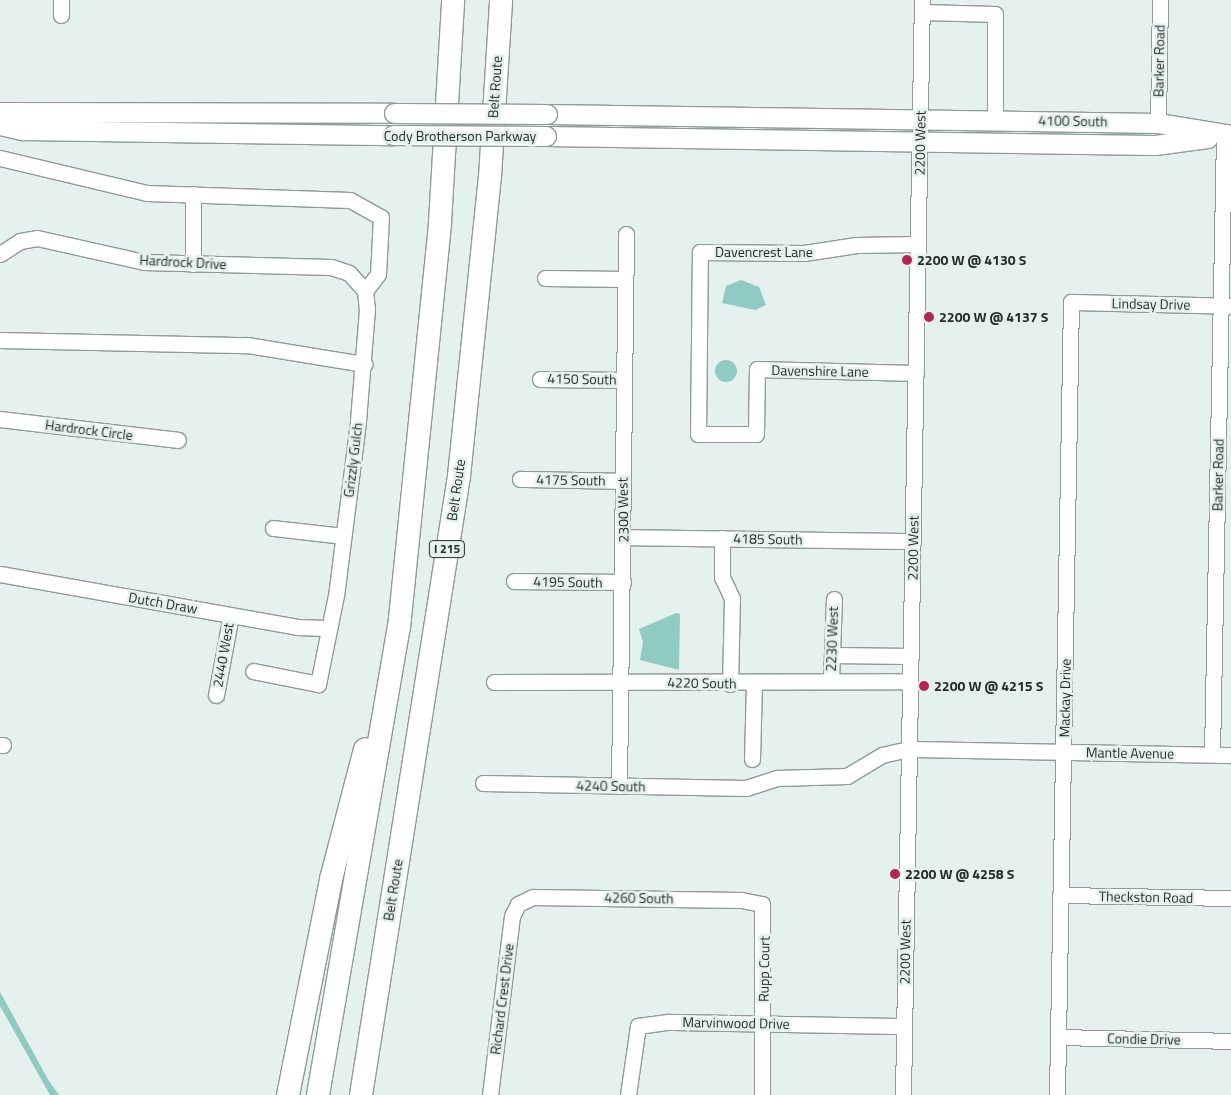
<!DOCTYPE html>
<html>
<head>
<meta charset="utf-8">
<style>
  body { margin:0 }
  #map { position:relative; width:1231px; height:1095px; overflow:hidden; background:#e5f1ef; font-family:"Titillium Web",sans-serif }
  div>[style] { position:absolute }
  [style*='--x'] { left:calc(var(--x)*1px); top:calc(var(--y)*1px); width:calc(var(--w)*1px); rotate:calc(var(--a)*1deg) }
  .green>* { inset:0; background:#90cac2 }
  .round { border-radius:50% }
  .roads { filter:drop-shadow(1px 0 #8f9a99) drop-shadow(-1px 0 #8f9a99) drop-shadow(0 1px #8f9a99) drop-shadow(0 -1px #8f9a99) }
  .minor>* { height:15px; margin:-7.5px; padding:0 7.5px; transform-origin:7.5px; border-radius:7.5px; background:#fff }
  .major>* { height:19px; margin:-9.5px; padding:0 9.5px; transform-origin:9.5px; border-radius:9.5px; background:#fff }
  .highway>* { height:22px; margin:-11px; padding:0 11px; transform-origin:11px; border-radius:11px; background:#fff }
  .bridges { filter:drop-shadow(1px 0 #8f9a99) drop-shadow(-1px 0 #8f9a99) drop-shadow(0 1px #8f9a99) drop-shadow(0 -1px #8f9a99) }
  .major-bridge>* { height:19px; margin:-9.5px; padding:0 9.5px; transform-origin:9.5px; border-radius:9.5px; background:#fff }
  .dots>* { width:14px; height:14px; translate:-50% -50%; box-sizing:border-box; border:2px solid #e5f1ef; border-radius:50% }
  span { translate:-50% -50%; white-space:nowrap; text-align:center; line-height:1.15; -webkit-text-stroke:5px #e5f1ef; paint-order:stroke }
  .shield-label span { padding:1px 4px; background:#e5f1ef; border:1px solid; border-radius:4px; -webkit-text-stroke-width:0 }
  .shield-label { font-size:12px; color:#272c2b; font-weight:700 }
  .street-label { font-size:14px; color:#272c2b }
  .poi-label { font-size:14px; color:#272c2b; font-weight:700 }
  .left { translate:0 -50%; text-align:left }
</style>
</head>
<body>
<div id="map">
  <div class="green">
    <div style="clip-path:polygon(741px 280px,759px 287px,766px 305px,755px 310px,722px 303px,726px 286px)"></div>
    <div class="round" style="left:715px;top:360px;width:22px;height:22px"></div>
    <div style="clip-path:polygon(676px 613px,680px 614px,679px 670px,640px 660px,643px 642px,639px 629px)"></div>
    <div style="clip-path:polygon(0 992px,49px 1081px,59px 1095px,50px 1095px,0 1006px)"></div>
  </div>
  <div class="roads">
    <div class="minor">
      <div style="--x:922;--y:12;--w:73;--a:1.6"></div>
      <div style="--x:995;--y:14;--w:106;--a:90"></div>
      <div style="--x:61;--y:15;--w:15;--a:-90"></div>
      <div style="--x:1158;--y:123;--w:123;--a:-89.1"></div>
      <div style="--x:0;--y:158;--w:151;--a:13.4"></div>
      <div style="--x:147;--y:193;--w:203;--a:2"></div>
      <div style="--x:350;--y:200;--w:35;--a:29"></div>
      <div style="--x:381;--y:217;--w:57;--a:93"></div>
      <div style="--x:378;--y:274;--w:21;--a:127"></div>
      <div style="--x:0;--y:254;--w:24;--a:-33"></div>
      <div style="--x:20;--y:241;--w:17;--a:-10"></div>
      <div style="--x:37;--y:238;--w:110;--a:12.6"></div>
      <div style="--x:144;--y:262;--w:187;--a:1.5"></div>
      <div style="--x:331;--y:267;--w:19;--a:18"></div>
      <div style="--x:349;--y:273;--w:24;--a:48"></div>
      <div style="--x:365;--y:291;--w:18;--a:84"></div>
      <div style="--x:367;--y:309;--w:113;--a:94.6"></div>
      <div style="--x:358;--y:422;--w:174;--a:97.2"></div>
      <div style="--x:336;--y:595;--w:91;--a:101.4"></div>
      <div style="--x:318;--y:684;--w:66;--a:-168.7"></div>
      <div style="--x:193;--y:264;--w:70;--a:-90"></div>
      <div style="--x:545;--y:278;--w:80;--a:0.7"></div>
      <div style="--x:0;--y:340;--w:248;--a:1.2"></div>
      <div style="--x:248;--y:345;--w:118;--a:9.3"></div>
      <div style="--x:916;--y:373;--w:159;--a:-178.6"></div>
      <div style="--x:757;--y:369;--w:65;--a:90.9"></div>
      <div style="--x:756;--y:434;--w:58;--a:180"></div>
      <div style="--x:698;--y:434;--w:182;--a:-89.4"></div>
      <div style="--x:700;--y:252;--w:104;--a:0.6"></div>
      <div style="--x:804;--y:253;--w:53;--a:-8.7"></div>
      <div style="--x:856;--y:245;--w:62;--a:-0.9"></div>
      <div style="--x:540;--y:379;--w:84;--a:0.7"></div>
      <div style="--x:0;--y:419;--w:179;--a:6.7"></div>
      <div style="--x:520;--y:479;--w:102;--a:1.1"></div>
      <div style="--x:273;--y:528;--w:70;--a:6.5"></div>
      <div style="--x:623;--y:537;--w:290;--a:0.8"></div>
      <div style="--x:722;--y:538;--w:39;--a:90"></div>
      <div style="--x:722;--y:577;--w:23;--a:65"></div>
      <div style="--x:732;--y:598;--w:86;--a:91.3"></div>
      <div style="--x:0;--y:574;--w:302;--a:10.1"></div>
      <div style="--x:297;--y:627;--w:29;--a:2"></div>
      <div style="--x:514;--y:581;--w:109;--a:0.5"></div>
      <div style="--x:832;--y:655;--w:79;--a:0.7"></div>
      <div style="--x:831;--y:680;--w:81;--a:-87.9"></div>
      <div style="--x:494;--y:682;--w:416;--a:-0.1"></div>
      <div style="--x:216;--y:695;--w:81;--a:-79.4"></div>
      <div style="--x:0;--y:745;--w:3;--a:0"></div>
      <div style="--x:1212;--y:754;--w:619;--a:-88.89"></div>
      <div style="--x:752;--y:759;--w:75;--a:-88.5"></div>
      <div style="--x:483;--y:783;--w:263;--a:1.1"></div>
      <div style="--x:746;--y:788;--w:33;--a:-18"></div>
      <div style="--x:777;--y:778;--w:70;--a:-1.6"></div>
      <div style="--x:847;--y:776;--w:41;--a:-31"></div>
      <div style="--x:882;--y:755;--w:28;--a:-13"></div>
      <div style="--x:909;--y:749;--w:322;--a:1.1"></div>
      <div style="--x:619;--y:786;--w:552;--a:-89.27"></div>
      <div style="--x:1060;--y:895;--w:171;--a:1"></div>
      <div style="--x:1058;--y:1037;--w:173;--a:1.3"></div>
      <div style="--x:490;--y:1095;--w:180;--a:-83"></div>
      <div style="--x:512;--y:916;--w:13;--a:-63"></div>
      <div style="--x:518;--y:904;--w:17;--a:-25"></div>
      <div style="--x:533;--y:897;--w:208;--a:0.8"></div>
      <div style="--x:741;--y:900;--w:21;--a:11"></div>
      <div style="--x:762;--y:904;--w:191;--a:90"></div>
      <div style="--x:628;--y:1095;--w:70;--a:-81.8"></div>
      <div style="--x:638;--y:1026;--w:30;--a:-8"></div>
      <div style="--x:668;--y:1022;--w:236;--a:1"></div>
      <div style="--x:903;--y:1095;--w:1095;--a:-89.01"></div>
      <div style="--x:1057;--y:1095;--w:793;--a:-88.99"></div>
      <div style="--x:1071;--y:302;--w:160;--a:1.4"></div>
    </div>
    <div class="major">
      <div style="--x:0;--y:112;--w:394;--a:0.1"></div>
      <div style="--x:547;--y:114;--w:611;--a:0.84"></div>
      <div style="--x:1158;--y:123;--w:74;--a:9.3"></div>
      <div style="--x:0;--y:125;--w:23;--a:13"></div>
      <div style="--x:22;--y:130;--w:371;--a:0.8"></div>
      <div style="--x:546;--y:136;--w:609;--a:0.85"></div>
      <div style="--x:1155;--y:145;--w:53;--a:-7.5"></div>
    </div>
    <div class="highway">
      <div style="--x:288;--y:1095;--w:220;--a:-78.7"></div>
      <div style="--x:331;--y:879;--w:134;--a:-75.3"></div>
      <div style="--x:318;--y:1095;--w:474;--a:-80.2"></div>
      <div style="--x:399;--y:628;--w:408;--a:-84.2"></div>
      <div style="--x:440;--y:222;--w:222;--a:-86.6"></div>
      <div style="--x:361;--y:1095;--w:627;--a:-81"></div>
      <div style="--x:459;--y:476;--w:301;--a:-84.1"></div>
      <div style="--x:490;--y:177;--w:177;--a:-86.4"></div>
    </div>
  </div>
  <div class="bridges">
    <div class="major-bridge">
      <div style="--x:394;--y:113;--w:153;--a:0.4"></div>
      <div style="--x:393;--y:135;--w:153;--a:0.4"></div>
    </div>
  </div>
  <div class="dots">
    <div style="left:907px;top:260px;background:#b42555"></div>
    <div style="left:929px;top:317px;background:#b42555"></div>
    <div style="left:924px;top:686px;background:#b42555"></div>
    <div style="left:895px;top:874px;background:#b42555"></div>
  </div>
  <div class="shield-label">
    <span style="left:447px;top:549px">I 215</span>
  </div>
  <div class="street-label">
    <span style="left:1159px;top:61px;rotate:-89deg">Barker Road</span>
    <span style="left:495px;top:87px;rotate:-86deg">Belt Route</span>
    <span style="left:1073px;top:121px;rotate:1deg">4100 South</span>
    <span style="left:460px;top:136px">Cody Brotherson Parkway</span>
    <span style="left:920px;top:143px;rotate:-89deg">2200 West</span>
    <span style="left:764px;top:252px">Davencrest Lane</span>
    <span style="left:183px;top:262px;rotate:3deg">Hardrock Drive</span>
    <span style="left:1151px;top:304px;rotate:1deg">Lindsay Drive</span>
    <span style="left:820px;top:371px;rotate:1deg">Davenshire Lane</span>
    <span style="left:582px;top:379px;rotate:1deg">4150 South</span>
    <span style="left:89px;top:430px;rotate:7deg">Hardrock Circle</span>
    <span style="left:353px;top:460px;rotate:-83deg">Grizzly Gulch</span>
    <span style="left:1218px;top:475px;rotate:-89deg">Barker Road</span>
    <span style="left:571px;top:480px;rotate:1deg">4175 South</span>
    <span style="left:456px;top:490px;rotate:-82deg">Belt Route</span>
    <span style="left:623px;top:510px;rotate:-91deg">2300 West</span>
    <span style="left:768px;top:539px;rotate:1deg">4185 South</span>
    <span style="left:913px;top:548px;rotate:-89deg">2200 West</span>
    <span style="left:568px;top:582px;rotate:1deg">4195 South</span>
    <span style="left:163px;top:603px;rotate:10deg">Dutch Draw</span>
    <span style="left:832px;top:639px;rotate:-88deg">2230 West</span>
    <span style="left:223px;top:655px;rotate:-80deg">2440 West</span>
    <span style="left:702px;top:683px;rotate:1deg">4220 South</span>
    <span style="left:1065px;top:698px;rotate:-89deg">Mackay Drive</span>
    <span style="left:1130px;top:753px;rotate:1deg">Mantle Avenue</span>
    <span style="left:611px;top:786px;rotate:1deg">4240 South</span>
    <span style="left:393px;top:890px;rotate:-81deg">Belt Route</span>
    <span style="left:1146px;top:897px;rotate:1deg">Theckston Road</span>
    <span style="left:639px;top:898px;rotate:1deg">4260 South</span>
    <span style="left:905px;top:952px;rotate:-89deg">2200 West</span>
    <span style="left:764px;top:969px;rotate:-89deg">Rupp Court</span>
    <span style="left:502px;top:999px;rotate:-83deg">Richard Crest Drive</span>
    <span style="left:736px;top:1023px;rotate:1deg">Marvinwood Drive</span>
    <span style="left:1144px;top:1039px;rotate:1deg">Condie Drive</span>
  </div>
  <div class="poi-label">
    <span class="left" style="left:917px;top:260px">2200 W @ 4130 S</span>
    <span class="left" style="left:939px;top:317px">2200 W @ 4137 S</span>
    <span class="left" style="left:934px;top:686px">2200 W @ 4215 S</span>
    <span class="left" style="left:905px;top:874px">2200 W @ 4258 S</span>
  </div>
</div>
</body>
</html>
